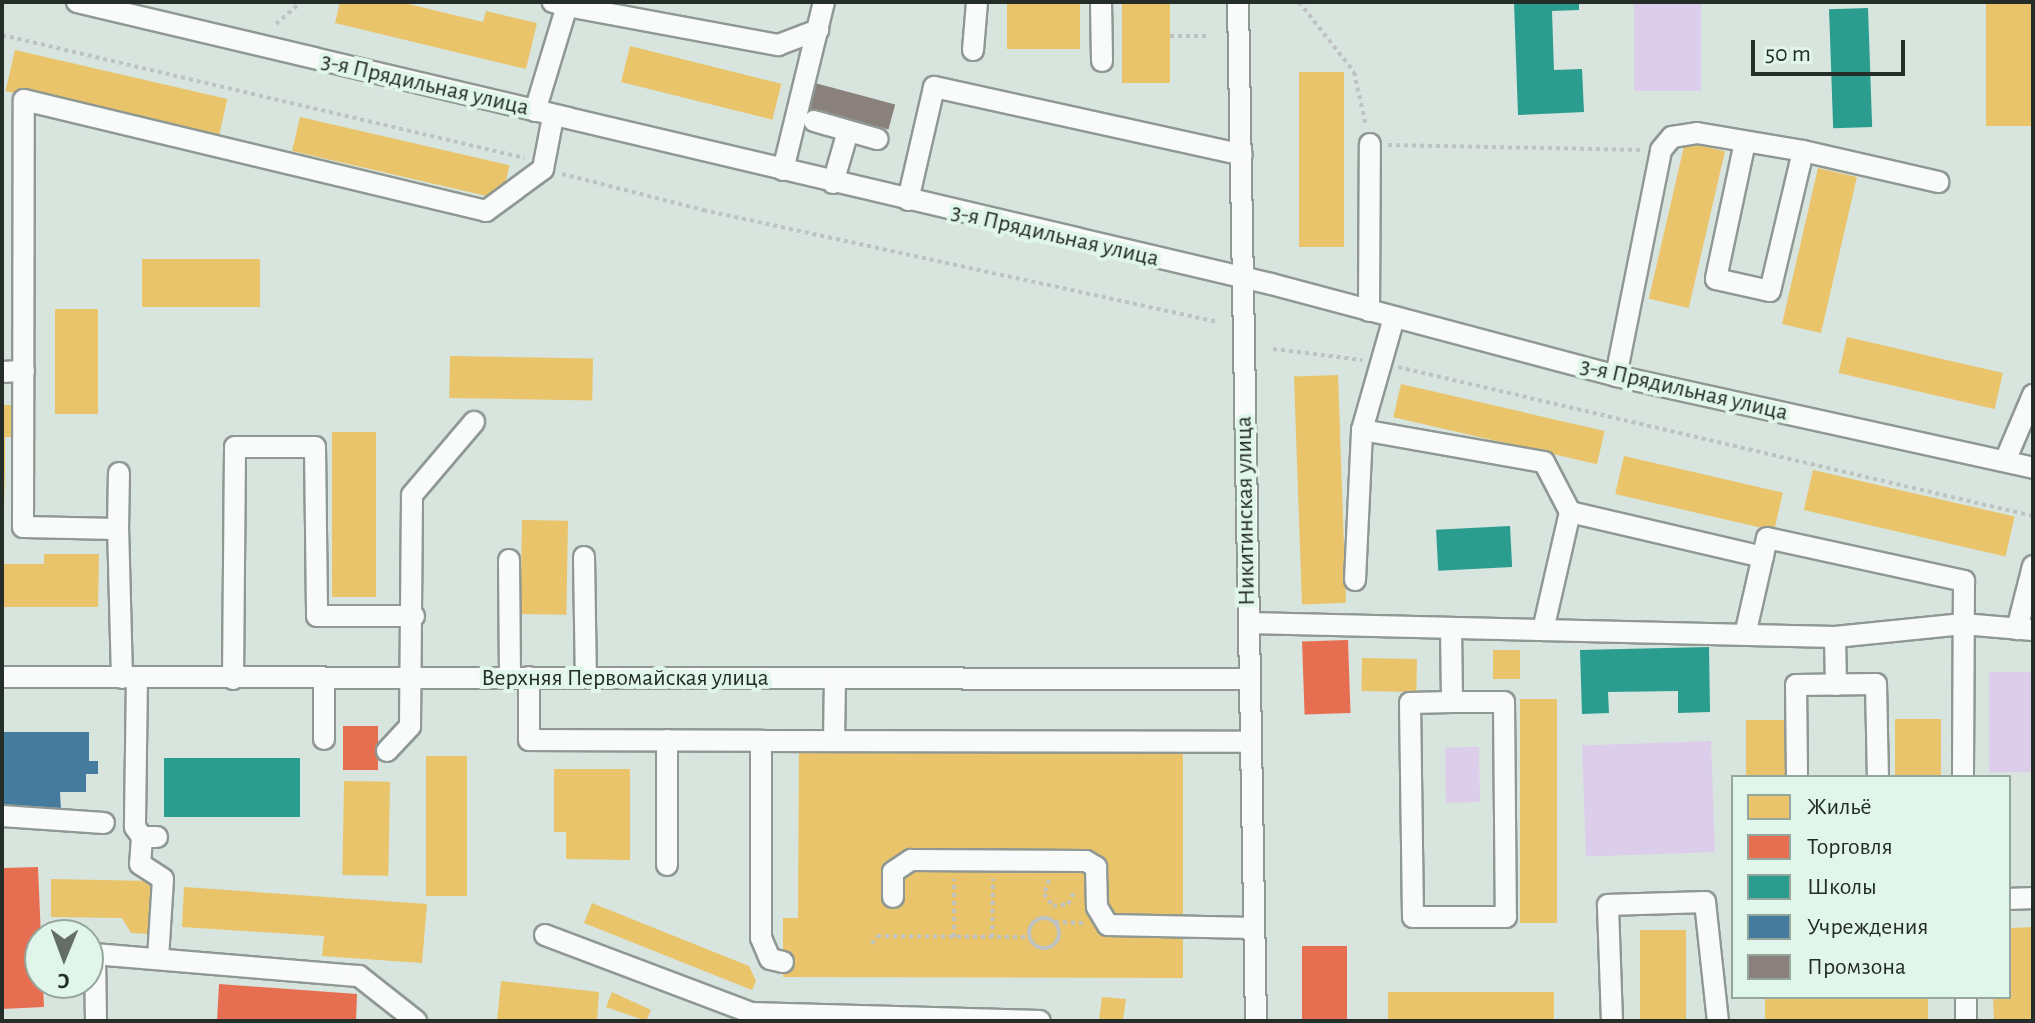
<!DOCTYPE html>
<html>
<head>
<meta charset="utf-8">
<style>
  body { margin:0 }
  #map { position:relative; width:2035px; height:1023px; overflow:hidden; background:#d8e4de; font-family:"Alegreya Sans",sans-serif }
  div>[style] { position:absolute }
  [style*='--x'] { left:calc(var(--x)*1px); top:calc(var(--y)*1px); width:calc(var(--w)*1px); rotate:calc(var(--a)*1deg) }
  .green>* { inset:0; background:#dccdea; transform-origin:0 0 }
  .homes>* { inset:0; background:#e9c46a; transform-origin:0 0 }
  .shops>* { inset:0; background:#e76f51; transform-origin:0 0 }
  .schools>* { inset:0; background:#2a9d8f; transform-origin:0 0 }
  .public>* { inset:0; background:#457b9d }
  .industry>* { inset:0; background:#8a817c; transform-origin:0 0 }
  .path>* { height:4px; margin-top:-2px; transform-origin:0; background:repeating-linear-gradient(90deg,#bec2c0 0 4px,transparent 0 8px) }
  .path>.ring { margin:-2px; padding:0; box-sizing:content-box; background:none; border:4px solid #bec2c0; border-radius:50% }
  .roads { filter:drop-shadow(2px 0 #8f9893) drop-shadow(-2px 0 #8f9893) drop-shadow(0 2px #8f9893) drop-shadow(0 -2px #8f9893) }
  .minor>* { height:20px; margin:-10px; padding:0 10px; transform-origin:10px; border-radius:10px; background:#f9fbfa }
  span { translate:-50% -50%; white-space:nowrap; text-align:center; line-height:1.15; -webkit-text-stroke:8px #e0f6ea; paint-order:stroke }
  .street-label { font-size:24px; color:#252d28 }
  .frame { position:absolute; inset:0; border:4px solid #252d28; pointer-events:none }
  .legend { position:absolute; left:1731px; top:775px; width:280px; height:224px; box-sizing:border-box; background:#e0f6ea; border:2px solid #95a69c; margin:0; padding:10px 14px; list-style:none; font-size:24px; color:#252d28 }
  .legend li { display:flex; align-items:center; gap:16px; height:40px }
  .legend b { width:40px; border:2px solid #95a69c }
  .north { position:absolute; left:24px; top:919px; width:80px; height:80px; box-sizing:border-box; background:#e0f6ea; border:2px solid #95a69c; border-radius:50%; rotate:181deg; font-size:22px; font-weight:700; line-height:32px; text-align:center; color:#252d28 }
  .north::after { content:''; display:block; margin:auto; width:28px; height:36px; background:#646d68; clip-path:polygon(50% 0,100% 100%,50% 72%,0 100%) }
  .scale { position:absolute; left:1751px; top:40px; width:154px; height:36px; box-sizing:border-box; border:4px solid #252d28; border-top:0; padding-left:10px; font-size:24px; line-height:28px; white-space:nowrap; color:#252d28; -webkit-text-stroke:6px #e0f6ea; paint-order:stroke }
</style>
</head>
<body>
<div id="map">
  <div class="green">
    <div style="left:1634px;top:2px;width:67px;height:89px"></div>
    <div style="left:2033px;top:672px;width:100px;height:44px;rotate:90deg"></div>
    <div style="left:1711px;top:741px;width:111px;height:129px;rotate:88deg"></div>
    <div style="left:1479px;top:747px;width:55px;height:34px;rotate:89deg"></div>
  </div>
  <div class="homes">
    <div style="clip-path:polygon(340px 2px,400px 2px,483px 22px,486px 11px,537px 23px,526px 69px,335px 23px)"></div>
    <div style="left:1007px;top:2px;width:73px;height:47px"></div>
    <div style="left:1122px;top:2px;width:48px;height:81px"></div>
    <div style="left:1986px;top:2px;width:45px;height:124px"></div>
    <div style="left:630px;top:46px;width:156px;height:37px;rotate:14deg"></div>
    <div style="left:15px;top:50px;width:218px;height:42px;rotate:13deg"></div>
    <div style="left:1299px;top:72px;width:45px;height:175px"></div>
    <div style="left:300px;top:117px;width:215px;height:35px;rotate:13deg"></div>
    <div style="left:1685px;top:142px;width:41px;height:161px;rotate:13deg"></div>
    <div style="left:1818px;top:168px;width:40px;height:160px;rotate:13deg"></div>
    <div style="left:260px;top:259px;width:48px;height:118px;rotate:90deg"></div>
    <div style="left:55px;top:309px;width:43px;height:105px"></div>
    <div style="left:1847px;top:337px;width:160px;height:37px;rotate:13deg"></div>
    <div style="left:450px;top:356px;width:143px;height:42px;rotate:1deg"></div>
    <div style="left:1338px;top:375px;width:228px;height:44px;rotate:88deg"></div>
    <div style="left:1401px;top:384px;width:209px;height:34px;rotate:13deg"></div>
    <div style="clip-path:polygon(2px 405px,15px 405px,15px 437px,5px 437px,5px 507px)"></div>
    <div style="left:332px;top:432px;width:44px;height:165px"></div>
    <div style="left:1624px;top:456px;width:163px;height:39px;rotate:13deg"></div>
    <div style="left:1813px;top:470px;width:207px;height:41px;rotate:13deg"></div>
    <div style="left:522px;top:520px;width:46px;height:94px;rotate:1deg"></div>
    <div style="clip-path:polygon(44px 554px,99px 554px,98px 607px,2px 607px,2px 564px,44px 564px)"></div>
    <div style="left:1493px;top:650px;width:27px;height:29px"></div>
    <div style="left:1362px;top:658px;width:55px;height:33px;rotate:1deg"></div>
    <div style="left:1520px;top:699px;width:37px;height:224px"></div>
    <div style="left:1895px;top:719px;width:46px;height:58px"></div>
    <div style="left:1787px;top:720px;width:57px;height:41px;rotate:90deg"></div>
    <div style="clip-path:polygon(799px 748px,1183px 749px,1183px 978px,783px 977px,783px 918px,798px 918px)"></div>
    <div style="left:426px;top:756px;width:41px;height:140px"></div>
    <div style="clip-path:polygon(554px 769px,630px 769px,630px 860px,566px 859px,566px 832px,554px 832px)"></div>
    <div style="left:344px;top:781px;width:46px;height:94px;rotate:1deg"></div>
    <div style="clip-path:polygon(51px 879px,151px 881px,148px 934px,131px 933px,122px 918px,51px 917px)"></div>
    <div style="clip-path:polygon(184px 887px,427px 904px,422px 963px,322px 956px,324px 936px,182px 927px)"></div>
    <div style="clip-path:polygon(592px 903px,749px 966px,756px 981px,752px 990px,584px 923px)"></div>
    <div style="clip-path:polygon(2033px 927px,2033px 1021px,1994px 1021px,1993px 997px,2009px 997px,2009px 928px)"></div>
    <div style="left:1640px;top:930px;width:46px;height:91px"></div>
    <div style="clip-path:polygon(501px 981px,599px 992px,597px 1021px,497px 1021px)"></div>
    <div style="clip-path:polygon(612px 992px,651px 1010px,646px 1021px,606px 1007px)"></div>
    <div style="left:1554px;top:992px;width:29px;height:166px;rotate:90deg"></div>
    <div style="clip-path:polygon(1102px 997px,1126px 999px,1123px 1021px,1099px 1021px)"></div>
    <div style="left:1765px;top:997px;width:163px;height:24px"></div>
  </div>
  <div class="shops">
    <div style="left:1348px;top:640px;width:73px;height:46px;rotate:88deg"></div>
    <div style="left:378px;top:726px;width:44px;height:35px;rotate:90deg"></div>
    <div style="clip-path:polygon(38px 867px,44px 1007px,2px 1009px,2px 868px)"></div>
    <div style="left:1302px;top:946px;width:45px;height:75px"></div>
    <div style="clip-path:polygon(219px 984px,357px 994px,356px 1021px,217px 1021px)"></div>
  </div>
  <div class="schools">
    <div style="clip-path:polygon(1514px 2px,1579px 2px,1579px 10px,1552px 11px,1554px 70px,1582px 69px,1584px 112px,1518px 115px)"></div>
    <div style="left:1868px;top:8px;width:119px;height:39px;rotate:88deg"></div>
    <div style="left:1510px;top:526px;width:41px;height:74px;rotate:87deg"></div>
    <div style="clip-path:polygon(1709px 647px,1710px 712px,1678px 713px,1678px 691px,1608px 692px,1609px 713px,1582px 714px,1580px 650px)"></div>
    <div style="left:164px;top:758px;width:136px;height:59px"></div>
  </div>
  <div class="public">
    <div style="clip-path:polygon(2px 732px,89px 732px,89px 761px,98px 761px,98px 774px,86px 774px,86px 792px,60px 792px,61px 810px,2px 811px)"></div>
  </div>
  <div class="industry">
    <div style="left:815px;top:83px;width:83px;height:26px;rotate:15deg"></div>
  </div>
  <div class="path">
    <div style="--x:1299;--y:2;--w:89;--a:51.8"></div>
    <div style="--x:1354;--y:72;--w:55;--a:77.5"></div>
    <div style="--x:276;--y:24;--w:33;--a:-41"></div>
    <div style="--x:2;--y:35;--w:537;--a:13.23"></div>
    <div style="--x:1170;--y:36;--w:37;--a:0"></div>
    <div style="--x:1388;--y:145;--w:255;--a:1.1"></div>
    <div style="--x:562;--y:174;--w:146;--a:14.3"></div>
    <div style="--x:703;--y:210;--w:527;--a:12.27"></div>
    <div style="--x:1273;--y:349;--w:90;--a:7"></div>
    <div style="--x:1398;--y:367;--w:652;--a:13.21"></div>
    <div style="--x:1049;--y:880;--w:15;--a:110"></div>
    <div style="--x:1044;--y:894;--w:15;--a:53"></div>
    <div style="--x:1053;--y:906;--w:15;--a:-8"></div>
    <div style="--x:1068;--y:904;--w:16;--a:-63"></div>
    <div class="ring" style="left:1029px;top:918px;width:26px;height:26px"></div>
    <div style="--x:1055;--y:922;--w:29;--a:2"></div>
    <div style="--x:954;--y:937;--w:58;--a:-90"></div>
    <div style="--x:992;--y:937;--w:58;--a:-89"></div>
    <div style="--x:872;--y:944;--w:9;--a:-58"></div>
    <div style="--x:877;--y:936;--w:152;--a:0.4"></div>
  </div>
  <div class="roads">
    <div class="minor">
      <div style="--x:77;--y:2;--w:1227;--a:13.29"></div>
      <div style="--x:1271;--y:284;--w:357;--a:14.9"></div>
      <div style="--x:1616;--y:376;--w:427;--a:12.4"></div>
      <div style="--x:1101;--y:2;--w:59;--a:89"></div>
      <div style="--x:1238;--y:2;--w:1019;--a:88.99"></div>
      <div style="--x:567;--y:6;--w:215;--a:10.5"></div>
      <div style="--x:778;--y:45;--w:43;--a:-20.6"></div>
      <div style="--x:973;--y:50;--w:48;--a:-85.2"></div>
      <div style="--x:535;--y:111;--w:110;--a:-73.1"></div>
      <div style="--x:567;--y:6;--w:15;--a:-164"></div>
      <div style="--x:814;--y:121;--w:66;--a:15.9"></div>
      <div style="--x:1745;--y:142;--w:140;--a:102"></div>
      <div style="--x:1716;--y:279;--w:55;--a:12.5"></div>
      <div style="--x:1770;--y:291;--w:144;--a:-76.7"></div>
      <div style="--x:783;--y:170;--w:173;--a:-76.3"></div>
      <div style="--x:833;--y:183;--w:54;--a:-73.9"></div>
      <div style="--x:908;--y:200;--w:116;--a:-77"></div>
      <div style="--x:934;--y:87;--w:315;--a:12.4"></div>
      <div style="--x:1369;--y:311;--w:167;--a:-89.7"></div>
      <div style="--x:2;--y:372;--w:22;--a:-3"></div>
      <div style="--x:1616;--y:376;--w:230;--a:-78.7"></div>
      <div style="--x:1661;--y:150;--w:17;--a:-50"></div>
      <div style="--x:1672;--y:137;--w:25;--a:-9"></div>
      <div style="--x:1697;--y:133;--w:108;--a:9.6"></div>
      <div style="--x:1803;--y:151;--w:139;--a:12.9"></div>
      <div style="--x:1362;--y:430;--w:116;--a:-74.1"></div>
      <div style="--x:2005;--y:461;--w:72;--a:-67"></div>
      <div style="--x:118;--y:529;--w:56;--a:-89"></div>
      <div style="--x:584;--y:557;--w:121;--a:89.1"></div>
      <div style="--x:509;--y:560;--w:117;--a:89.5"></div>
      <div style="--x:1355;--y:580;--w:150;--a:-87.3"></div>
      <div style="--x:1362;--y:430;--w:185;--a:10"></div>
      <div style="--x:1544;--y:462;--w:56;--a:62.5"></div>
      <div style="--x:1570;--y:512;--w:198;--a:13.1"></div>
      <div style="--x:1249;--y:623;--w:586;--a:1.37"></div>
      <div style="--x:1835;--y:637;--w:129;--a:-5.8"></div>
      <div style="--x:1963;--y:624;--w:70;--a:4.9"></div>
      <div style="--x:1451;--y:628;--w:74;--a:89.2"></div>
      <div style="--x:1452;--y:702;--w:52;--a:0"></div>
      <div style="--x:1504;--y:702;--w:215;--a:89.5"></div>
      <div style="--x:1506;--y:917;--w:93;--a:180"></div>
      <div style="--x:1413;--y:917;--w:214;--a:-90.8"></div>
      <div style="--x:1410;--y:703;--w:42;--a:-1.4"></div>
      <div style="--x:2017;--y:629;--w:65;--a:-75.7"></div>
      <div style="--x:1543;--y:630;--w:121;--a:-77.1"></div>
      <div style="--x:1745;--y:635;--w:99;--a:-77.2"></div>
      <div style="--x:1767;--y:538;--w:202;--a:12.3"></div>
      <div style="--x:1964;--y:581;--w:196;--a:90.3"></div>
      <div style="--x:1835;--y:637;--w:48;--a:88.8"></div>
      <div style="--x:2;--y:677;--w:1247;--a:0.09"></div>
      <div style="--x:529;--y:677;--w:63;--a:90"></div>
      <div style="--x:529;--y:740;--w:232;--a:0.2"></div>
      <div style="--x:122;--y:678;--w:149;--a:-91.5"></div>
      <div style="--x:118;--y:529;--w:95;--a:-178.8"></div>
      <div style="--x:23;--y:527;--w:427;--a:-89.9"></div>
      <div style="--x:24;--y:100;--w:475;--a:13.5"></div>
      <div style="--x:486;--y:211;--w:71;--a:-36.4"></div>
      <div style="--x:543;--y:169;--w:53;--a:-79.1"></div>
      <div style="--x:137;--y:678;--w:149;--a:90.8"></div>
      <div style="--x:135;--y:827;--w:12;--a:55"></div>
      <div style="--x:142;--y:837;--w:15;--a:0"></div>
      <div style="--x:233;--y:679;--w:232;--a:-89.5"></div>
      <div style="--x:235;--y:447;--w:80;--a:0"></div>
      <div style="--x:315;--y:447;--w:169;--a:89.3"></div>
      <div style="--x:317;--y:616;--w:97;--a:0"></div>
      <div style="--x:324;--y:679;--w:60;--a:90"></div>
      <div style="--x:834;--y:741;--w:61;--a:-89.1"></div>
      <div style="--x:387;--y:751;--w:34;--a:-47"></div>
      <div style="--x:410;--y:726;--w:231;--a:-89.5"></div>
      <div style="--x:412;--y:495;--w:96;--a:-49.7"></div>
      <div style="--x:1797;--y:777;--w:92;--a:-90.6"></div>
      <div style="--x:1796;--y:685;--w:80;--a:-0.7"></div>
      <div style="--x:1876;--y:684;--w:93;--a:88.8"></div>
      <div style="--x:2;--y:816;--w:102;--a:3.9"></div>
      <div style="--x:142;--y:837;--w:27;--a:94"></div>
      <div style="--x:140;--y:864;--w:27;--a:33"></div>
      <div style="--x:163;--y:879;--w:80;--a:93.6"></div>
      <div style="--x:667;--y:865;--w:125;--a:-90"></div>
      <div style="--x:893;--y:897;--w:25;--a:-90"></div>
      <div style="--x:893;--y:872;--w:22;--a:-34"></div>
      <div style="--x:911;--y:860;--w:175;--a:0.3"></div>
      <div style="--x:1086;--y:861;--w:12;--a:31"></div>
      <div style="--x:1096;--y:867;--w:40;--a:88.6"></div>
      <div style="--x:1097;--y:907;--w:21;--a:59"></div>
      <div style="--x:1108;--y:925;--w:146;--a:1.2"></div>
      <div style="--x:2009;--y:899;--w:24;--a:-2"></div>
      <div style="--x:545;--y:935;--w:220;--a:20.7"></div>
      <div style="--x:751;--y:1013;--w:289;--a:1.6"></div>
      <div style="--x:783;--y:962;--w:13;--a:-167"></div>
      <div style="--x:770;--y:959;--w:23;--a:-113"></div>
      <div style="--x:761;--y:938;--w:197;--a:-90"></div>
      <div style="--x:761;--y:741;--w:490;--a:0.1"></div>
      <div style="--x:1966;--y:997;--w:24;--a:90"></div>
      <div style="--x:96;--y:1021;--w:67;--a:-90.9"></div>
      <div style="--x:95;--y:954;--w:265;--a:4.8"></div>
      <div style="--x:359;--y:976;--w:73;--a:38.3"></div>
      <div style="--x:1612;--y:1021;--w:116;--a:-92"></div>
      <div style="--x:1608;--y:905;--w:97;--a:-1.8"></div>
      <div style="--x:1705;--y:902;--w:120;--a:83.8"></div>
    </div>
  </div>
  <div class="street-label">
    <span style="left:425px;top:85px;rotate:13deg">3-я Прядильная улица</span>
    <span style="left:1055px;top:236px;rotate:13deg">3-я Прядильная улица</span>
    <span style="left:1684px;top:390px;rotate:13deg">3-я Прядильная улица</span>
    <span style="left:1246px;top:511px;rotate:-91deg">Никитинская улица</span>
    <span style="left:625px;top:679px">Верхняя Первомайская улица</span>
  </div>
  <div class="frame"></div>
  <ul class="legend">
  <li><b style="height:22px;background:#e9c46a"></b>Жильё</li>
  <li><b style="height:22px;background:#e76f51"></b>Торговля</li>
  <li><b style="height:22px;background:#2a9d8f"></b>Школы</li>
  <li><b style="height:22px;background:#457b9d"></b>Учреждения</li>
  <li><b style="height:22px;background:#8a817c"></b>Промзона</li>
  </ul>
  <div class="north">С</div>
  <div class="scale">50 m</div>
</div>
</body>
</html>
